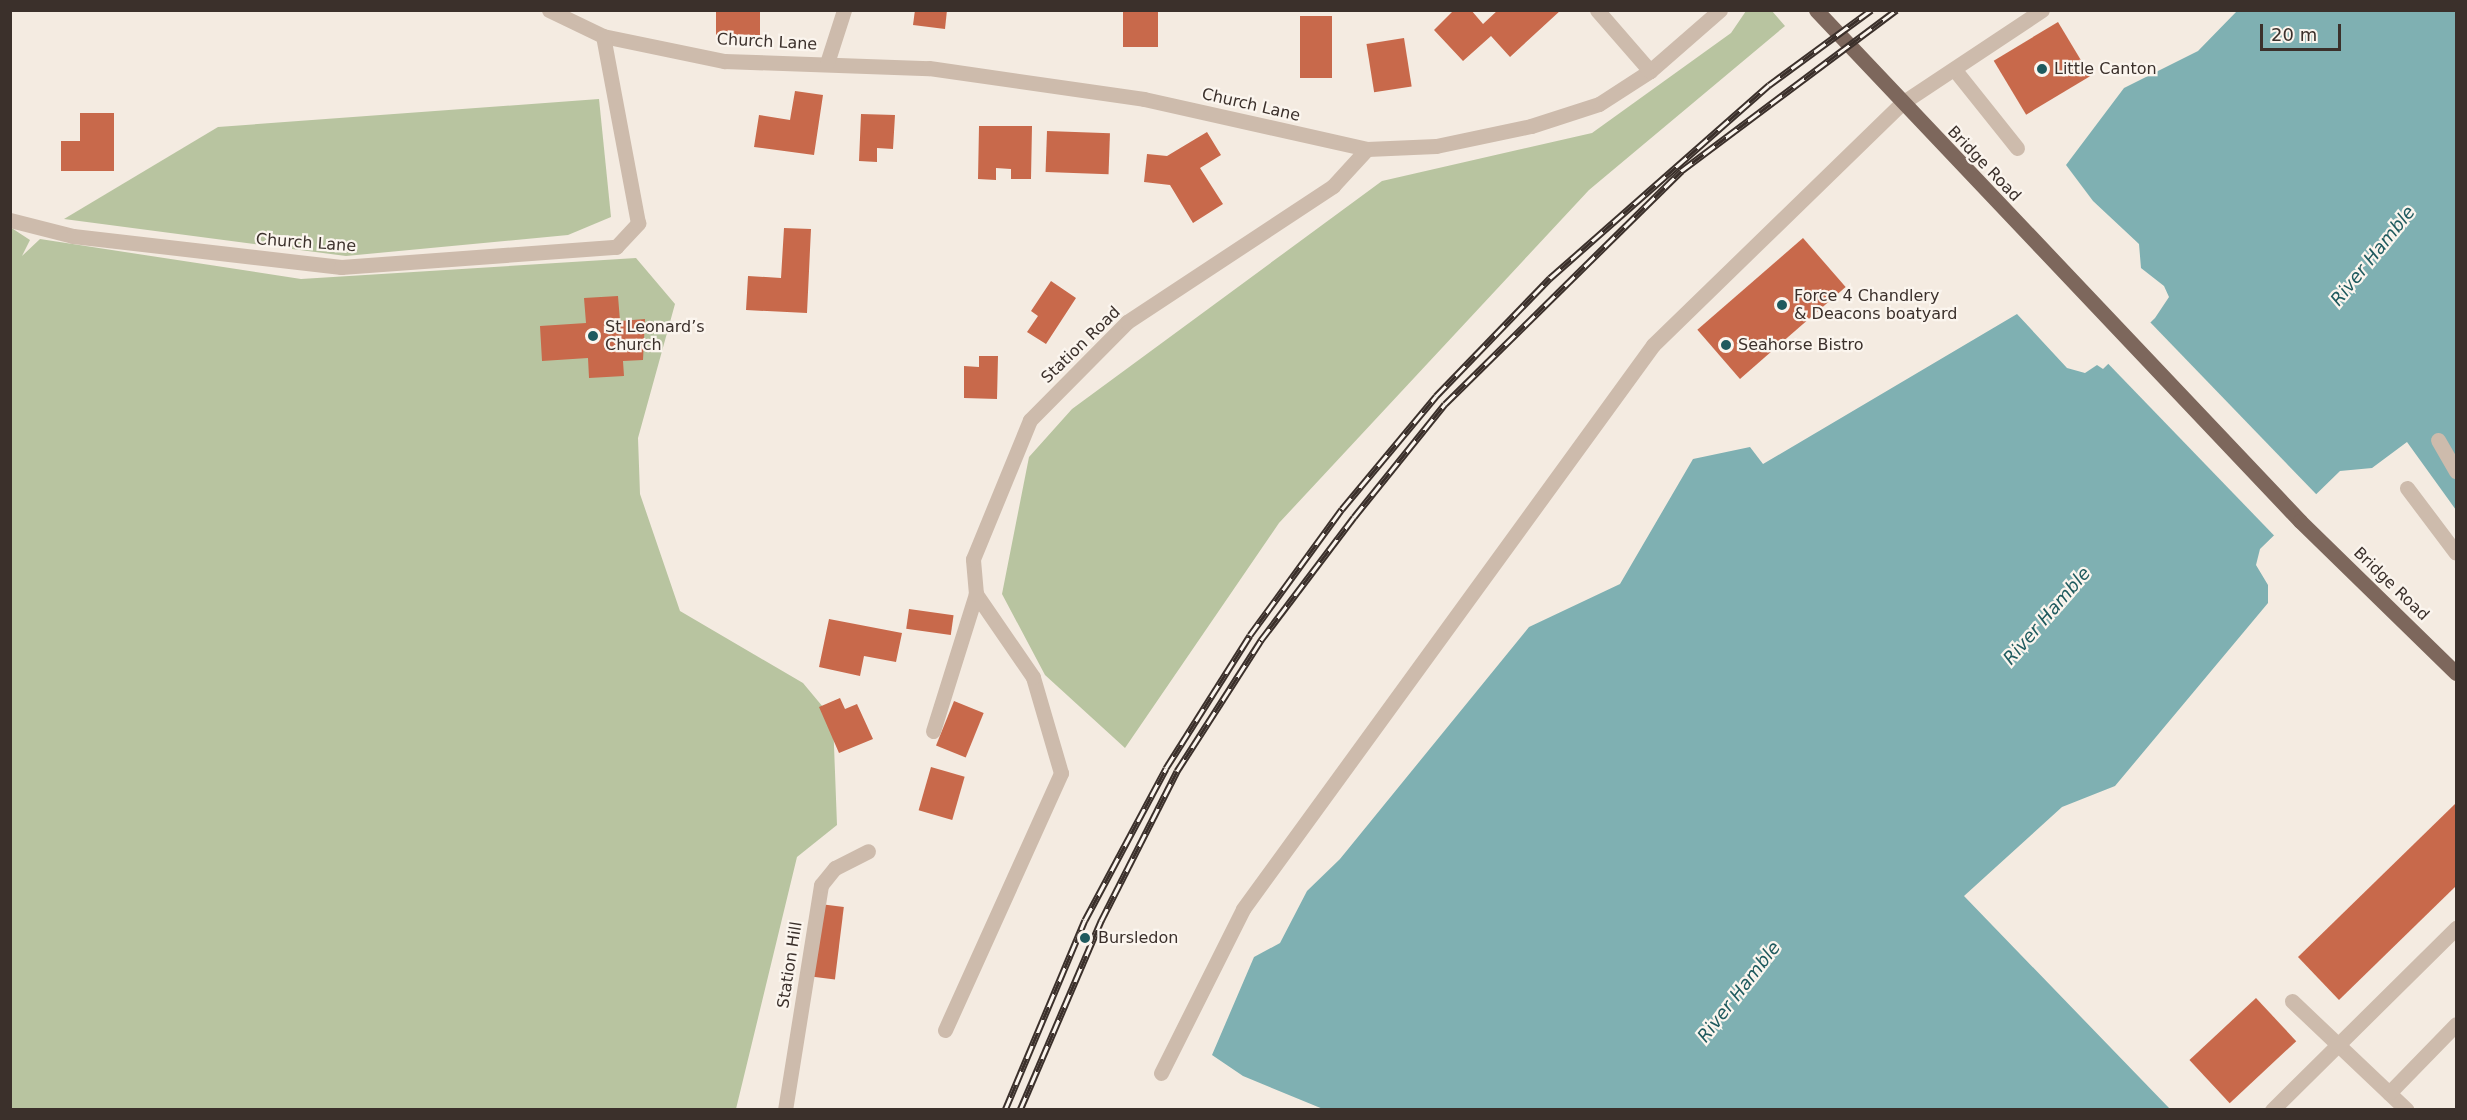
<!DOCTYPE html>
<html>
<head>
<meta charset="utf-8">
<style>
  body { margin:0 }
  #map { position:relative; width:2467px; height:1120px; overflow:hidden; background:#f4ebe1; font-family:"DejaVu Sans",sans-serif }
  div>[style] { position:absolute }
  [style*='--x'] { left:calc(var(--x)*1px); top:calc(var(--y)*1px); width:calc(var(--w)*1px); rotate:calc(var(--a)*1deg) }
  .green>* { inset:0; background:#b8c4a0 }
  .water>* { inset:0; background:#7fb0b2 }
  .pier>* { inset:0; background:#f4ebe1; transform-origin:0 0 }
  .building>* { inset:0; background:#c8694b; transform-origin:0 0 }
  .service>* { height:15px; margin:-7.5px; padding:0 7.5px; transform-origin:7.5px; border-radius:7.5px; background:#cdbbac }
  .minor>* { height:15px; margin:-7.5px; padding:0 7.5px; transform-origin:7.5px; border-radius:7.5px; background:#cdbbac }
  .primary>* { height:15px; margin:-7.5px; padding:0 7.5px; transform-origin:7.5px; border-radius:7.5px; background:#7d675c }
  .rail>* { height:7px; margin-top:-3.5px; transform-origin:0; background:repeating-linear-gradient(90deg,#fbf5ee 0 14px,#3b302b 0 28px); box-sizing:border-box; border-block:2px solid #3b302b }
  .dots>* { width:16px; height:16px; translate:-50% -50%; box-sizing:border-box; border:3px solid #fbf5ee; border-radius:50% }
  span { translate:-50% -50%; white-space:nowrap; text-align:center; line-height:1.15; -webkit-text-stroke:4.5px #fbf5ee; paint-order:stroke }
  .street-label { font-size:16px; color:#3b302b }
  .poi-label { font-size:16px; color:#3b302b }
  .left { translate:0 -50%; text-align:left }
  .water-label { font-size:18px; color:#1f5a5e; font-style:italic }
  .frame { position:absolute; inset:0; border:12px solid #3b302b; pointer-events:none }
  .scale { position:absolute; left:2260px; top:24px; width:81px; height:27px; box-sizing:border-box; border:3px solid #3b302b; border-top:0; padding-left:8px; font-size:18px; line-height:21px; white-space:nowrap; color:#3b302b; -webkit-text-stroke:4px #fbf5ee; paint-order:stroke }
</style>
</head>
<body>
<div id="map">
  <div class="green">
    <div style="clip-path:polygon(1746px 11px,1772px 11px,1785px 26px,1589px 190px,1279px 523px,1125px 748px,1045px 675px,1002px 594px,1029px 457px,1072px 409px,1382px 181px,1592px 133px,1731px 33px)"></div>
    <div style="clip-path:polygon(599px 99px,611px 217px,568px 235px,346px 256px,64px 219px,218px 127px)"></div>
    <div style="clip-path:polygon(10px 227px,30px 240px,22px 256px,40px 239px,301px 279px,636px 258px,675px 304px,638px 438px,640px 494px,680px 611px,803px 683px,833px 719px,837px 825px,797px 857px,736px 1109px,11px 1109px)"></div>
  </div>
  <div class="water">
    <div style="clip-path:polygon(2237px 11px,2456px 11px,2456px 510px,2407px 442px,2372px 468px,2340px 471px,2260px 549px,2256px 565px,2268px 585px,2268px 603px,2115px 786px,2062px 807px,1964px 896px,2170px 1109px,1323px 1109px,1243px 1076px,1212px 1055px,1254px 957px,1280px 943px,1307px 891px,1340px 859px,1529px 627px,1620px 584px,1693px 459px,1750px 447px,1763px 464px,2017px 314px,2067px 368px,2085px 373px,2097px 365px,2103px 369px,2155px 318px,2169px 297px,2164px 286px,2141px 268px,2139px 244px,2093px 201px,2066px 165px,2124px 88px,2198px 51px)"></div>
  </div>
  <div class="pier">
    <div style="left:2148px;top:320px;width:245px;height:59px;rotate:46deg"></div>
  </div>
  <div class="building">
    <div style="left:716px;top:10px;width:44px;height:25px"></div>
    <div style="clip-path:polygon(915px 10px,947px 10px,945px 29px,913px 25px)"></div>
    <div style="left:1123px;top:10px;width:35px;height:37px"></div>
    <div style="clip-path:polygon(1454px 10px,1471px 10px,1483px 24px,1498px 10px,1561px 10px,1510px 57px,1491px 36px,1463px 61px,1434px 30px)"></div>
    <div style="left:1300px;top:16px;width:32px;height:62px"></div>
    <div style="left:2058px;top:22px;width:63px;height:75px;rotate:59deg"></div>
    <div style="left:1404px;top:38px;width:49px;height:38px;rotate:81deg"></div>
    <div style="clip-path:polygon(795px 91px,823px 95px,814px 155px,754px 147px,759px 115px,790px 120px)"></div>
    <div style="clip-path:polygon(80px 113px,114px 113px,114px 171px,61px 171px,61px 141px,80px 141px)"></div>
    <div style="clip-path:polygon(861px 114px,895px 115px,893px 149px,877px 148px,877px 162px,859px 161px)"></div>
    <div style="clip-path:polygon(979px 126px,1032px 126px,1031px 179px,1011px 179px,1011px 169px,996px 168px,996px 180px,978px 179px)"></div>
    <div style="left:1047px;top:131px;width:63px;height:41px;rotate:2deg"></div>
    <div style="clip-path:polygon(1207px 132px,1221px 155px,1200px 168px,1223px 204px,1193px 223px,1170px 185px,1144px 182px,1147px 154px,1167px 156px)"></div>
    <div style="clip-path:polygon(784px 228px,811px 229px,807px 313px,746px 310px,748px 276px,781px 278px)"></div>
    <div style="left:1803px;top:238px;width:65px;height:140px;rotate:49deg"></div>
    <div style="clip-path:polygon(1051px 281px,1076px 298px,1046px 344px,1027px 332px,1038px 316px,1031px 311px)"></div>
    <div style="clip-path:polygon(618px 296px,620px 321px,645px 319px,643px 360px,623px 361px,624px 376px,589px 378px,588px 358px,542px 361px,540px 326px,586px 323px,584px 298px)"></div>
    <div style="clip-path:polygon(979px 356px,998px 356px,997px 399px,964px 398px,964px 366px,979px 367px)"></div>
    <div style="left:909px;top:609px;width:45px;height:20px;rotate:8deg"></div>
    <div style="clip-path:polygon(829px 619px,902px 633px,896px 662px,864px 656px,860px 676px,819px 667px)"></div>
    <div style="clip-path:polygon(840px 698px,845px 709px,857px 704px,873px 739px,839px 753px,819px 707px)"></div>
    <div style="left:954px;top:701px;width:32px;height:48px;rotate:22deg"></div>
    <div style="left:931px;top:767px;width:35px;height:45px;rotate:16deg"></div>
    <div style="clip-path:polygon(2456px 803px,2456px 886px,2339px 1000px,2298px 957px)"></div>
    <div style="left:820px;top:904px;width:24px;height:73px;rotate:7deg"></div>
    <div style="left:2256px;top:998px;width:59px;height:91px;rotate:47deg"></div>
  </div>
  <div class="service">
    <div style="--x:1954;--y:69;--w:101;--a:51.4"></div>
    <div style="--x:2438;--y:440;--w:36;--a:60"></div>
    <div style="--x:2407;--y:488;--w:81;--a:53"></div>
    <div style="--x:2292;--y:1001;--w:158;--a:43.5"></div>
    <div style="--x:945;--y:1030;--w:282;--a:-65.7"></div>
    <div style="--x:1061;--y:773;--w:100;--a:-106.3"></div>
    <div style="--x:1033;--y:677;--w:101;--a:-124.5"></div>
    <div style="--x:1161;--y:1073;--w:183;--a:-63.4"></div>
    <div style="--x:1243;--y:909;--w:697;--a:-53.98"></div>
    <div style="--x:1653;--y:345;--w:347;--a:-44.2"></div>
    <div style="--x:1902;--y:103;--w:168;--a:-33.6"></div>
    <div style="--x:2389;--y:1093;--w:96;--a:-45.8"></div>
    <div style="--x:785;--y:1110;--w:228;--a:-80.9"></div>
    <div style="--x:821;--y:885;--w:22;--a:-51"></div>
    <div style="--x:835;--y:868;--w:37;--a:-27"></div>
    <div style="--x:2272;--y:1110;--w:259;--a:-44.7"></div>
  </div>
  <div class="minor">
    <div style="--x:549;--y:10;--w:60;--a:25.7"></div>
    <div style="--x:603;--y:36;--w:124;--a:11.7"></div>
    <div style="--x:724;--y:61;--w:205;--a:2"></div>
    <div style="--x:929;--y:68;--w:217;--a:8.2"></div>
    <div style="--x:1144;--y:99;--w:229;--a:12.6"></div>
    <div style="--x:1367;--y:149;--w:69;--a:-2.5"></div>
    <div style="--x:1436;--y:146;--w:97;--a:-11.9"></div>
    <div style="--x:1531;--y:126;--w:71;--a:-17.9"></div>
    <div style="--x:1599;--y:104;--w:61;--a:-32.9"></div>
    <div style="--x:1650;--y:71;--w:93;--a:-41.1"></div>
    <div style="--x:1597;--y:10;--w:81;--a:49"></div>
    <div style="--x:827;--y:63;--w:56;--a:-72.2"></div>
    <div style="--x:10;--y:220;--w:65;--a:14.3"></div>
    <div style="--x:73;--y:236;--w:270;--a:6.6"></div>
    <div style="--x:341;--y:267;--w:276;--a:-4.2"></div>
    <div style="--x:616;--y:247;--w:33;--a:-47"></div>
    <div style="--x:638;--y:223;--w:190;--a:-100.6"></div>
    <div style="--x:933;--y:731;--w:144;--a:-72.6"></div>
    <div style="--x:976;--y:594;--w:35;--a:-95"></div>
    <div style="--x:973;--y:559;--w:150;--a:-67.7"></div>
    <div style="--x:1030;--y:420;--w:138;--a:-45.3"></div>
    <div style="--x:1127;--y:322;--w:247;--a:-33.4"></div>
    <div style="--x:1333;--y:186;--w:50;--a:-47.4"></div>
  </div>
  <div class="primary">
    <div style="--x:1816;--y:10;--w:704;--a:46.55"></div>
    <div style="--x:2300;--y:521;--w:218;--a:44.3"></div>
  </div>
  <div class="rail">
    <div style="--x:1005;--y:1110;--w:206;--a:-67.2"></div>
    <div style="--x:1085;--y:920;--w:172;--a:-61.9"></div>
    <div style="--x:1166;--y:768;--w:157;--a:-57.7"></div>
    <div style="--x:1250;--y:635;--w:156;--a:-53.9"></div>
    <div style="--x:1342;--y:509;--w:147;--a:-50.2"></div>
    <div style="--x:1436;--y:396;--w:164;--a:-46"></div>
    <div style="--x:1550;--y:278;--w:292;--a:-41.4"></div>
    <div style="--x:1769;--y:85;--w:127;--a:-36.3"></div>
    <div style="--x:1020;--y:1110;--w:206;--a:-66.8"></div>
    <div style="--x:1101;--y:921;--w:168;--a:-63.1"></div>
    <div style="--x:1177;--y:771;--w:156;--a:-57.3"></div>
    <div style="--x:1261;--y:640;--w:154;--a:-52.9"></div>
    <div style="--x:1354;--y:517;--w:145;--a:-51.2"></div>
    <div style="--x:1445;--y:404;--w:332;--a:-44.6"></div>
    <div style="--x:1681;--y:171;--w:269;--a:-36.8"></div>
  </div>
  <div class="dots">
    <div style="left:2042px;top:69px;background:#1f5a5e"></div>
    <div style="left:1782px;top:305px;background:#1f5a5e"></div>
    <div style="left:593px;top:336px;background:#1f5a5e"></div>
    <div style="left:1726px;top:345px;background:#1f5a5e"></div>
    <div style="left:1085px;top:938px;background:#1f5a5e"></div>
  </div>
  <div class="street-label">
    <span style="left:767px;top:42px;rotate:3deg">Church Lane</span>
    <span style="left:1251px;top:105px;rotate:13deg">Church Lane</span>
    <span style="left:1984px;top:164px;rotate:46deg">Bridge Road</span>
    <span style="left:306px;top:243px;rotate:4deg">Church Lane</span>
    <span style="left:1081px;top:345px;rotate:-44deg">Station Road</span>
    <span style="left:2391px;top:584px;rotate:44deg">Bridge Road</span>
    <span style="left:790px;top:965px;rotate:-81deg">Station Hill</span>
  </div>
  <div class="poi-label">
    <span class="left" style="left:2054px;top:69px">Little Canton</span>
    <span class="left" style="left:1794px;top:305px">Force 4 Chandlery<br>&amp; Deacons boatyard</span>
    <span class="left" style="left:605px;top:336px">St Leonard’s<br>Church</span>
    <span class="left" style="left:1738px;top:345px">Seahorse Bistro</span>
    <span class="left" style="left:1098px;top:938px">Bursledon</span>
  </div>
  <div class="water-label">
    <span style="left:2373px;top:256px;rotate:-51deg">River Hamble</span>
    <span style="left:2047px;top:616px;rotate:-49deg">River Hamble</span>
    <span style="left:1739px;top:992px;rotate:-52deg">River Hamble</span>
  </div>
  <div class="frame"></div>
  <div class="scale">20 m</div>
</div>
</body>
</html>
